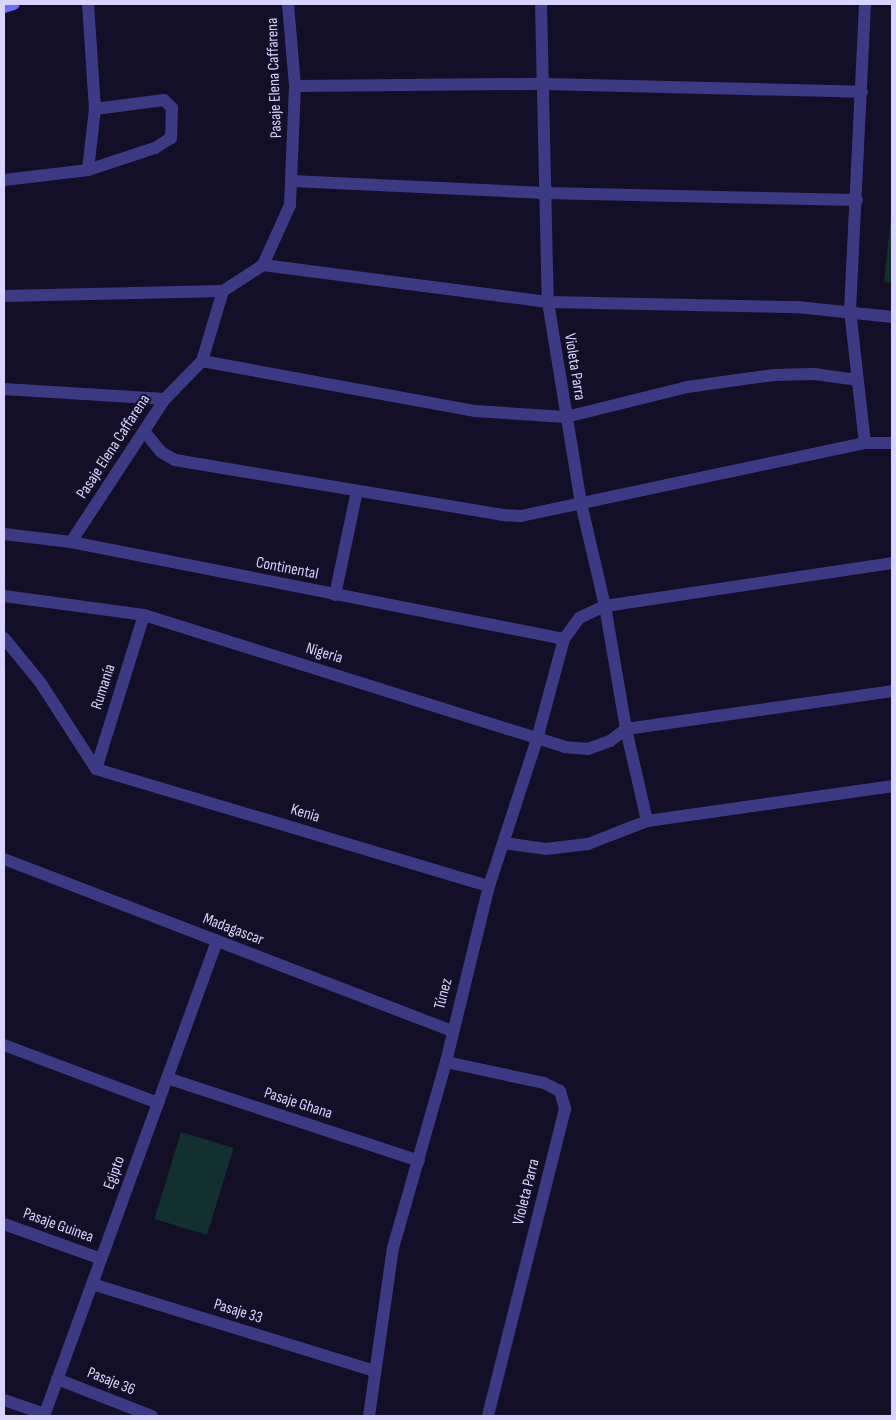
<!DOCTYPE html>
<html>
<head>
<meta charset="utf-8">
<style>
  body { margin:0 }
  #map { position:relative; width:896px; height:1420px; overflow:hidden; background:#130f26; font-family:"Sofia Sans Condensed",sans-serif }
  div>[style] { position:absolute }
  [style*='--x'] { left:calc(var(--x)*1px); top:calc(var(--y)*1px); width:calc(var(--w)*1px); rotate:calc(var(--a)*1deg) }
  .green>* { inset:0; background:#12302f; transform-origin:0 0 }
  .lane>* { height:12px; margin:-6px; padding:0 6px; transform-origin:6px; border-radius:6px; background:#3d3a85 }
  .street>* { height:12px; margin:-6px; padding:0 6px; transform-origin:6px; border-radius:6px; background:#3d3a85 }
  .secondary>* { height:12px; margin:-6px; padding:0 6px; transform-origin:6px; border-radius:6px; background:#6f6bff }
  span { translate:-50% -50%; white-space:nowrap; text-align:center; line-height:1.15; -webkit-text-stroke:4px #130f26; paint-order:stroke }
  .street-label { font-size:16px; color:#d9d4ff }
  .frame { position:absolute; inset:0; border:5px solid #d9d4ff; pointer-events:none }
</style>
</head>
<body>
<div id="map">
  <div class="green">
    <div style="clip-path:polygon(892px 207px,892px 283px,884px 282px)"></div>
    <div style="left:181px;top:1132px;width:55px;height:91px;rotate:17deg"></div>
  </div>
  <div class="lane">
    <div style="--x:88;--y:170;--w:71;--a:-18.2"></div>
    <div style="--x:155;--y:148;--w:19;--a:-32"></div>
    <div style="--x:171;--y:138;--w:30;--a:-88"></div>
    <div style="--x:172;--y:108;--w:11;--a:-135"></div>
    <div style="--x:164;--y:100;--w:70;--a:172.6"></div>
    <div style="--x:4;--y:180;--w:85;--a:-6.8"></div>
    <div style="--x:88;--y:170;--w:61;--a:-83.5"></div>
    <div style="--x:95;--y:109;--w:105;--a:-93.8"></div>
  </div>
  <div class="street">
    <div style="--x:541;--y:4;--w:298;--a:88.7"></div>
    <div style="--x:548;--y:302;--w:204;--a:80.7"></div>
    <div style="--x:581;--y:503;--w:106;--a:76.9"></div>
    <div style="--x:605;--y:606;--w:125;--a:80.3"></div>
    <div style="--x:626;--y:729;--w:94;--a:77.1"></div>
    <div style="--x:647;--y:821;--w:247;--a:-8.1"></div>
    <div style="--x:865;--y:4;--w:306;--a:92.8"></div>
    <div style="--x:850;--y:310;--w:134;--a:83.6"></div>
    <div style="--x:295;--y:86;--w:249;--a:-0.5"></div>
    <div style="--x:544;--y:84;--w:318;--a:1.4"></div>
    <div style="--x:292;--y:181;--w:253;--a:2.7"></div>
    <div style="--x:545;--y:193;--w:312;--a:1.3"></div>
    <div style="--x:263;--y:265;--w:66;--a:-65.8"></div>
    <div style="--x:290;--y:205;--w:119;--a:-87.6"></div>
    <div style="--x:295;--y:86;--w:82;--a:-94.9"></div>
    <div style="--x:4;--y:296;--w:219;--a:-1.3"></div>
    <div style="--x:223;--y:291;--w:48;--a:-33"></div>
    <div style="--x:263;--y:265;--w:287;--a:7.4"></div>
    <div style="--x:548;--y:302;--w:249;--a:1.2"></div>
    <div style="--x:797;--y:307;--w:96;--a:6"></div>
    <div style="--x:202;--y:361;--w:278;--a:10.4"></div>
    <div style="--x:475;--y:411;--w:91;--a:3.8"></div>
    <div style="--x:566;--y:417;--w:125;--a:-13.9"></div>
    <div style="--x:687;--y:387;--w:88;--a:-7.9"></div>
    <div style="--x:774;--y:375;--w:40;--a:-1.4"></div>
    <div style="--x:814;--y:374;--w:43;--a:7.9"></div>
    <div style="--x:4;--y:389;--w:161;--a:3.6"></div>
    <div style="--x:144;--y:431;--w:27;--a:51"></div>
    <div style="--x:161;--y:452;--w:16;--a:30"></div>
    <div style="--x:175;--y:460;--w:332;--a:9.5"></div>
    <div style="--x:502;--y:515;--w:19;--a:3"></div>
    <div style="--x:521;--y:516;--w:352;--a:-12"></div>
    <div style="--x:865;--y:443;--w:27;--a:0"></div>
    <div style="--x:4;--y:534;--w:67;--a:6.8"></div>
    <div style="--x:71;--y:542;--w:502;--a:11.13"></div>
    <div style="--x:71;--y:542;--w:171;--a:-56.7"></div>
    <div style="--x:165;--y:399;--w:53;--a:-45.8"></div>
    <div style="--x:202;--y:361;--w:73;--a:-73.3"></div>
    <div style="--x:335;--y:595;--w:106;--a:-78.1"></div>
    <div style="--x:4;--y:596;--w:141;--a:7.7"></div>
    <div style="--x:144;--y:615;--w:440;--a:17.4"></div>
    <div style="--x:564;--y:747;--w:24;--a:5"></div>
    <div style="--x:588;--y:749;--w:23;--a:-20"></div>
    <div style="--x:610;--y:741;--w:20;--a:-37"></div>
    <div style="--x:4;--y:638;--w:57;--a:50.7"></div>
    <div style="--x:40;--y:682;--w:103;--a:57.2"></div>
    <div style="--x:96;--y:769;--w:161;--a:-72.7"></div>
    <div style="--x:626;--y:729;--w:269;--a:-8.1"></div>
    <div style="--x:96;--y:769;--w:410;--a:16.6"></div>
    <div style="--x:504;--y:843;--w:42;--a:8.1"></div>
    <div style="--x:546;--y:849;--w:42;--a:-6.8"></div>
    <div style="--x:588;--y:844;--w:63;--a:-21.3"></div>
    <div style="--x:4;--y:859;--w:480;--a:21"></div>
    <div style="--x:4;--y:1045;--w:165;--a:20.6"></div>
    <div style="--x:446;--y:1062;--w:100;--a:12.1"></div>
    <div style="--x:544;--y:1083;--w:18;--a:27"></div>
    <div style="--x:560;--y:1091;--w:19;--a:74"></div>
    <div style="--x:565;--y:1109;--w:317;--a:104.1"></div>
    <div style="--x:167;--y:1078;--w:265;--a:18.2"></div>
    <div style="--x:4;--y:1224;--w:103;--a:19.8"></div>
    <div style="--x:92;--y:1284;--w:295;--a:17.1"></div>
    <div style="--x:57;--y:1379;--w:102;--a:21.3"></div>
    <div style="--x:4;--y:1400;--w:43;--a:18.9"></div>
    <div style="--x:44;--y:1416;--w:506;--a:-69.99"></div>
    <div style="--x:369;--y:1416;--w:170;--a:-81.9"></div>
    <div style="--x:393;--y:1248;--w:193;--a:-74.1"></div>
    <div style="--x:446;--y:1062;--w:181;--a:-76.3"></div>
    <div style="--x:489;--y:886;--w:155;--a:-71.9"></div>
    <div style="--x:537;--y:739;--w:104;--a:-74.9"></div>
    <div style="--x:564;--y:639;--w:26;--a:-54"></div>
    <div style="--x:579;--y:618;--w:29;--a:-25"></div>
    <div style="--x:605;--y:606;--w:290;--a:-8.5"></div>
  </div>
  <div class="secondary">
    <div style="--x:4;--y:7;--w:10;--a:-17"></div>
  </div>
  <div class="street-label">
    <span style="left:275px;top:78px;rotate:-92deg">Pasaje Elena Caffarena</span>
    <span style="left:574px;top:367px;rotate:81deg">Violeta Parra</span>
    <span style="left:114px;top:447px;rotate:-57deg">Pasaje Elena Caffarena</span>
    <span style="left:287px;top:569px;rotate:11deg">Continental</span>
    <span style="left:324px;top:654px;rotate:17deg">Nigeria</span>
    <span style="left:104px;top:687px;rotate:-72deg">Rumanía</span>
    <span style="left:305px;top:814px;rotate:17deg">Kenia</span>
    <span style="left:233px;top:930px;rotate:21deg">Madagascar</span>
    <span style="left:444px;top:994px;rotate:-75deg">Túnez</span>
    <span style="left:298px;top:1104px;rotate:18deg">Pasaje Ghana</span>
    <span style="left:115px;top:1173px;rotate:-70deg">Egipto</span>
    <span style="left:527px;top:1192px;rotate:-76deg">Violeta Parra</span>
    <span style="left:58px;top:1226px;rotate:20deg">Pasaje Guinea</span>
    <span style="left:238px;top:1312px;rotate:17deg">Pasaje 33</span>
    <span style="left:111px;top:1382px;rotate:22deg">Pasaje 36</span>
  </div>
  <div class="frame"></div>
</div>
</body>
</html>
